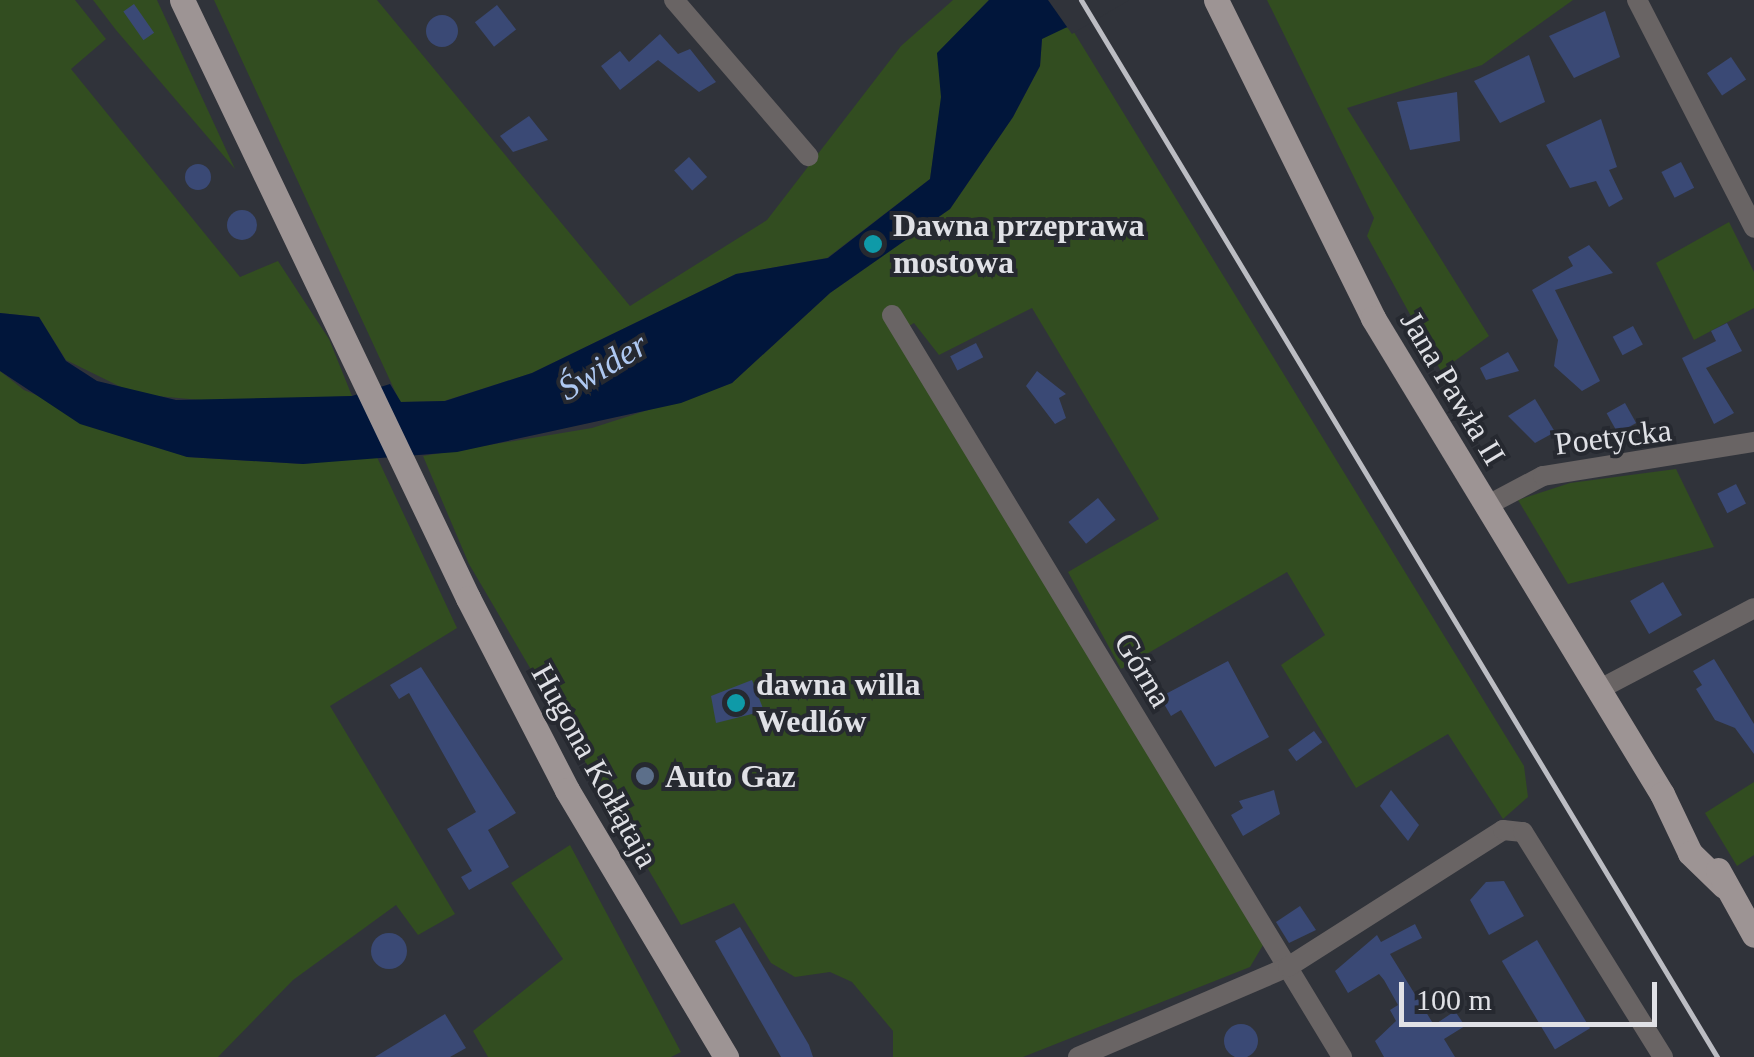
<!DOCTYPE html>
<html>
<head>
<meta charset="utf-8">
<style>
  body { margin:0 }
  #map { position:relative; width:1754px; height:1057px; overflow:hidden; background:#30333a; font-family:Georgia,serif }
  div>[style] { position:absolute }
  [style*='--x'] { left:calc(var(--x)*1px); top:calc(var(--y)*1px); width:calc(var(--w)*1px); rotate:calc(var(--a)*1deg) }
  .green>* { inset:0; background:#324d20 }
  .water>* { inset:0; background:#01163b }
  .pier>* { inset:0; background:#30333a }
  .building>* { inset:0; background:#3a4975; transform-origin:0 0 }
  .round { border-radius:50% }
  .minor>* { height:20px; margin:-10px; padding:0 10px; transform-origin:10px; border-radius:10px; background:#696464 }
  .major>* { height:25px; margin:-12.5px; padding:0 12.5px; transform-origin:12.5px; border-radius:12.5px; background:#9d9494 }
  .rail>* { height:5px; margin:-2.5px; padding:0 2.5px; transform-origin:2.5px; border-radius:2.5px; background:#bcbdc3 }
  .dots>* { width:28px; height:28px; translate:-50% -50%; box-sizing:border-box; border:5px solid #262930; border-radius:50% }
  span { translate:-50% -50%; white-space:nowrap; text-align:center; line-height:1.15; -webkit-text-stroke:8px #262930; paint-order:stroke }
  .poi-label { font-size:32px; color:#e0e1e6; font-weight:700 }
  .left { translate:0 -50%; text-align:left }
  .street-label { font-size:32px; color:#e0e1e6 }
  .water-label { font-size:35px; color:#aec8f1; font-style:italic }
  .scale { position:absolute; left:1399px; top:982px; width:258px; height:45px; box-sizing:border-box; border:5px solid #e0e1e6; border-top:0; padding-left:12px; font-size:30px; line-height:35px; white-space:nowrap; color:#e0e1e6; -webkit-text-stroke:8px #262930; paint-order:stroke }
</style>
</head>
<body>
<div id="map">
  <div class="green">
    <div style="clip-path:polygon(0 0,75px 0,106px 39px,71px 69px,240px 277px,278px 261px,329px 339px,352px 396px,222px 402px,135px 394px,66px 360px,39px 317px,0 313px)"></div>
    <div style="clip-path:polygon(93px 0,157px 0,235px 169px,116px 30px)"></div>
    <div style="clip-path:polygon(214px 0,377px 0,630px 306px,767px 220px,901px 46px,953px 0,989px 0,938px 53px,942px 97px,930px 179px,827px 258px,736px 274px,532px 373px,444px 401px,400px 402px)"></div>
    <div style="clip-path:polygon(1267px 0,1573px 0,1482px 65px,1347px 108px,1489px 336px,1441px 371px,1367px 236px,1374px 218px)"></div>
    <div style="clip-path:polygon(1059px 26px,1072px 29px,1524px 766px,1528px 797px,1503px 819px,1448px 734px,1356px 788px,1281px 665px,1325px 635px,1287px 572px,1121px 669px,1068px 572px,1159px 519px,1032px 308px,939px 355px,914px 323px,897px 333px,1263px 945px,1250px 967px,1023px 1057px,893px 1057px,893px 1031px,852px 982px,830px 972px,795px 977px,771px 963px,734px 903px,681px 925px,469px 564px,423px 456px,592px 428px,732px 383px,830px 293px,950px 209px,1013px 117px,1040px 66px,1042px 39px)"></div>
    <div style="clip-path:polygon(1729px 222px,1754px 272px,1754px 308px,1694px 340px,1656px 263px)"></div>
    <div style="clip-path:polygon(0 371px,24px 390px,187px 457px,303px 464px,376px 455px,457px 628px,330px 706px,455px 914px,418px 935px,396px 905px,293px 980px,218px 1057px,0 1057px)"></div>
    <div style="clip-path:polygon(1676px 469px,1714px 547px,1568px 584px,1518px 500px,1570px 483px)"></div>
    <div style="clip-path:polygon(1754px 782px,1754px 855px,1737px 866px,1705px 813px)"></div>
    <div style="clip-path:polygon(570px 845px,681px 1052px,671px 1057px,488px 1057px,473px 1031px,563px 959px,511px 883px)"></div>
  </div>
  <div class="water">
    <div style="clip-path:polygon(989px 0,1124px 0,1042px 39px,1040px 66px,1013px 117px,950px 209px,830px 293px,732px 383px,681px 403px,457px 452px,303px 464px,187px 457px,80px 424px,0 371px,0 313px,39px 317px,66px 361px,97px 381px,176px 400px,352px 396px,390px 384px,401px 402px,445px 401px,532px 373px,736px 274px,828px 258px,930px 179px,941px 97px,937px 53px)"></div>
  </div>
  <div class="pier">
    <div style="clip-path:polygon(1048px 0,1129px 0,1072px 34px)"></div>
  </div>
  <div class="building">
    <div style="left:134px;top:4px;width:35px;height:13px;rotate:55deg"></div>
    <div style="left:497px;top:5px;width:31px;height:28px;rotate:52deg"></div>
    <div style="clip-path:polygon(1605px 11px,1620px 57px,1574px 78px,1549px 36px)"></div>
    <div class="round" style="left:426px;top:15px;width:32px;height:32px"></div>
    <div style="clip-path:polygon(660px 34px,678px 54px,690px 49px,716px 82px,699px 92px,658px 60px,620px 90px,601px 66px,620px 51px,629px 62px)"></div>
    <div style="clip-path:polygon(1529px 55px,1545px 102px,1500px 123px,1474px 81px)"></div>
    <div style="left:1731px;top:57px;width:27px;height:29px;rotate:56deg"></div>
    <div style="clip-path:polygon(1457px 92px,1460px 141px,1410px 150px,1397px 102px)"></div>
    <div style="clip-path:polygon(529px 116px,548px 140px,513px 152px,500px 136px)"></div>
    <div style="clip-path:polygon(1601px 119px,1617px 167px,1609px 170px,1623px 199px,1609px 207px,1596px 181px,1570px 188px,1546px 145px)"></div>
    <div style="left:689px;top:157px;width:27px;height:20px;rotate:48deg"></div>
    <div style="left:1681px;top:162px;width:29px;height:22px;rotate:63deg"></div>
    <div class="round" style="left:185px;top:164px;width:26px;height:26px"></div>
    <div class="round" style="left:227px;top:210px;width:30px;height:30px"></div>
    <div style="clip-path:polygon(1589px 245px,1613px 273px,1555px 290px,1600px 381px,1582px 391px,1554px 366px,1558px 340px,1532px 290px,1573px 266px,1568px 257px)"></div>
    <div style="clip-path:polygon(1727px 323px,1742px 351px,1706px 368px,1734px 413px,1714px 424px,1682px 358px,1716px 341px,1711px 331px)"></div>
    <div style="left:1633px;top:326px;width:21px;height:23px;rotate:62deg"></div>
    <div style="left:976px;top:343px;width:16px;height:29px;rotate:63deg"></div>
    <div style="clip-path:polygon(1508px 352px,1519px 371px,1486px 380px,1480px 368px)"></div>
    <div style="clip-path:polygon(1037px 371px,1066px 394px,1059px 398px,1066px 418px,1055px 424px,1026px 386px)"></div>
    <div style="clip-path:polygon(1535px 399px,1555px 432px,1535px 443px,1508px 416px)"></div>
    <div style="left:1625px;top:403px;width:23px;height:21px;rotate:61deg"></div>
    <div style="left:1736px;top:484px;width:22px;height:21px;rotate:63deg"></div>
    <div style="left:1098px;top:498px;width:28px;height:38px;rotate:51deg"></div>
    <div style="left:1663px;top:582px;width:38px;height:38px;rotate:60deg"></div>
    <div style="clip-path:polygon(1714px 659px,1754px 724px,1754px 754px,1735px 728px,1715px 720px,1696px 689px,1702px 685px,1693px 671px)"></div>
    <div style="clip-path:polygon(1228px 661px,1269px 737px,1215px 767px,1181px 710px,1171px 716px,1160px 697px)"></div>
    <div style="clip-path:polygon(421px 667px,516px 813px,488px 830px,509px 867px,469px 890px,461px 877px,472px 871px,447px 829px,476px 812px,409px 693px,399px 699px,390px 685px)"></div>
    <div style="clip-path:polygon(752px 680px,764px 711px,716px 723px,711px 696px)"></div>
    <div style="left:1314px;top:731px;width:14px;height:32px;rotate:54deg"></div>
    <div style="clip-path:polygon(1274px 790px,1280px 814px,1243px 836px,1231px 815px,1243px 808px,1239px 801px)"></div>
    <div style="clip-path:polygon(1391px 790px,1419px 825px,1408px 841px,1380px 806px)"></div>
    <div style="clip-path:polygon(1504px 881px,1524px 916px,1489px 935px,1470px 900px,1486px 882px)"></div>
    <div style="clip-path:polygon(1300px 906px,1316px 930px,1289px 943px,1276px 922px)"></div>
    <div style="clip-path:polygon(1415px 924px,1422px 938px,1390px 954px,1434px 1025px,1455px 1011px,1465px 1026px,1444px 1039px,1455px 1057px,1384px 1057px,1375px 1041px,1396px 1021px,1390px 1010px,1398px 1005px,1384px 980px,1379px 974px,1348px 993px,1335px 971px,1377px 935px,1381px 942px)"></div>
    <div style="clip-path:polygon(740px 927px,809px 1045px,813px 1057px,781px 1057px,715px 941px)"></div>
    <div class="round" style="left:371px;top:933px;width:36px;height:36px"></div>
    <div style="left:1537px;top:940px;width:103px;height:41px;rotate:59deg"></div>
    <div style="clip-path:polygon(445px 1014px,466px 1048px,450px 1057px,375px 1057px)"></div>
    <div class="round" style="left:1224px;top:1024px;width:34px;height:34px"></div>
  </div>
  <div class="minor">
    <div style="--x:674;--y:0;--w:206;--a:49.3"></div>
    <div style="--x:1637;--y:0;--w:256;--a:62.8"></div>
    <div style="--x:892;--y:315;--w:868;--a:58.76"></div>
    <div style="--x:1486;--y:506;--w:64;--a:-27.8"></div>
    <div style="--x:1543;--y:476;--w:214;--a:-9.2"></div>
    <div style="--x:1598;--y:690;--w:176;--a:-27.7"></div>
    <div style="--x:1078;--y:1057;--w:228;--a:-23.2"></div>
    <div style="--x:1288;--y:967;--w:255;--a:-32.5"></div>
    <div style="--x:1503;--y:830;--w:20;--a:6"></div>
    <div style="--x:1523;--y:832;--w:265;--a:58.1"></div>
  </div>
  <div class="major">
    <div style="--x:182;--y:0;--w:663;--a:64.44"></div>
    <div style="--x:468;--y:598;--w:216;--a:62.7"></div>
    <div style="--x:567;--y:790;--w:311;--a:59.2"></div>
    <div style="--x:1216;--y:0;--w:355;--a:63.7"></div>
    <div style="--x:1373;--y:318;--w:557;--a:58.74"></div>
    <div style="--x:1662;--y:794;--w:65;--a:64.6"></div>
    <div style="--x:1690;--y:853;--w:47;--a:44.1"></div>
    <div style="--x:1718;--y:870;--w:74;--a:61"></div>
  </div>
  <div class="rail">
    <div style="--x:1081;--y:0;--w:1234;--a:58.96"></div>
  </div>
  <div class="dots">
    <div style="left:873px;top:244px;background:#0f9aa8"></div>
    <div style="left:736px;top:703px;background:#0f9aa8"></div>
    <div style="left:645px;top:776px;background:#5c6f8a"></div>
  </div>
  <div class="poi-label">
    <span class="left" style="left:893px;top:244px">Dawna przeprawa<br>mostowa</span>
    <span class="left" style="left:756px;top:703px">dawna willa<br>Wedlów</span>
    <span class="left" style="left:665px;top:776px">Auto Gaz</span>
  </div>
  <div class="street-label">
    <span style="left:1453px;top:388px;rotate:59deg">Jana Pawła II</span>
    <span style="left:1613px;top:437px;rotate:-7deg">Poetycka</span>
    <span style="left:1143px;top:670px;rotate:59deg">Górna</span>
    <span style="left:595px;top:766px;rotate:61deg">Hugona Kołłątaja</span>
  </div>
  <div class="water-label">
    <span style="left:603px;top:367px;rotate:-31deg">Świder</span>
  </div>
  <div class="scale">100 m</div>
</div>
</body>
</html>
